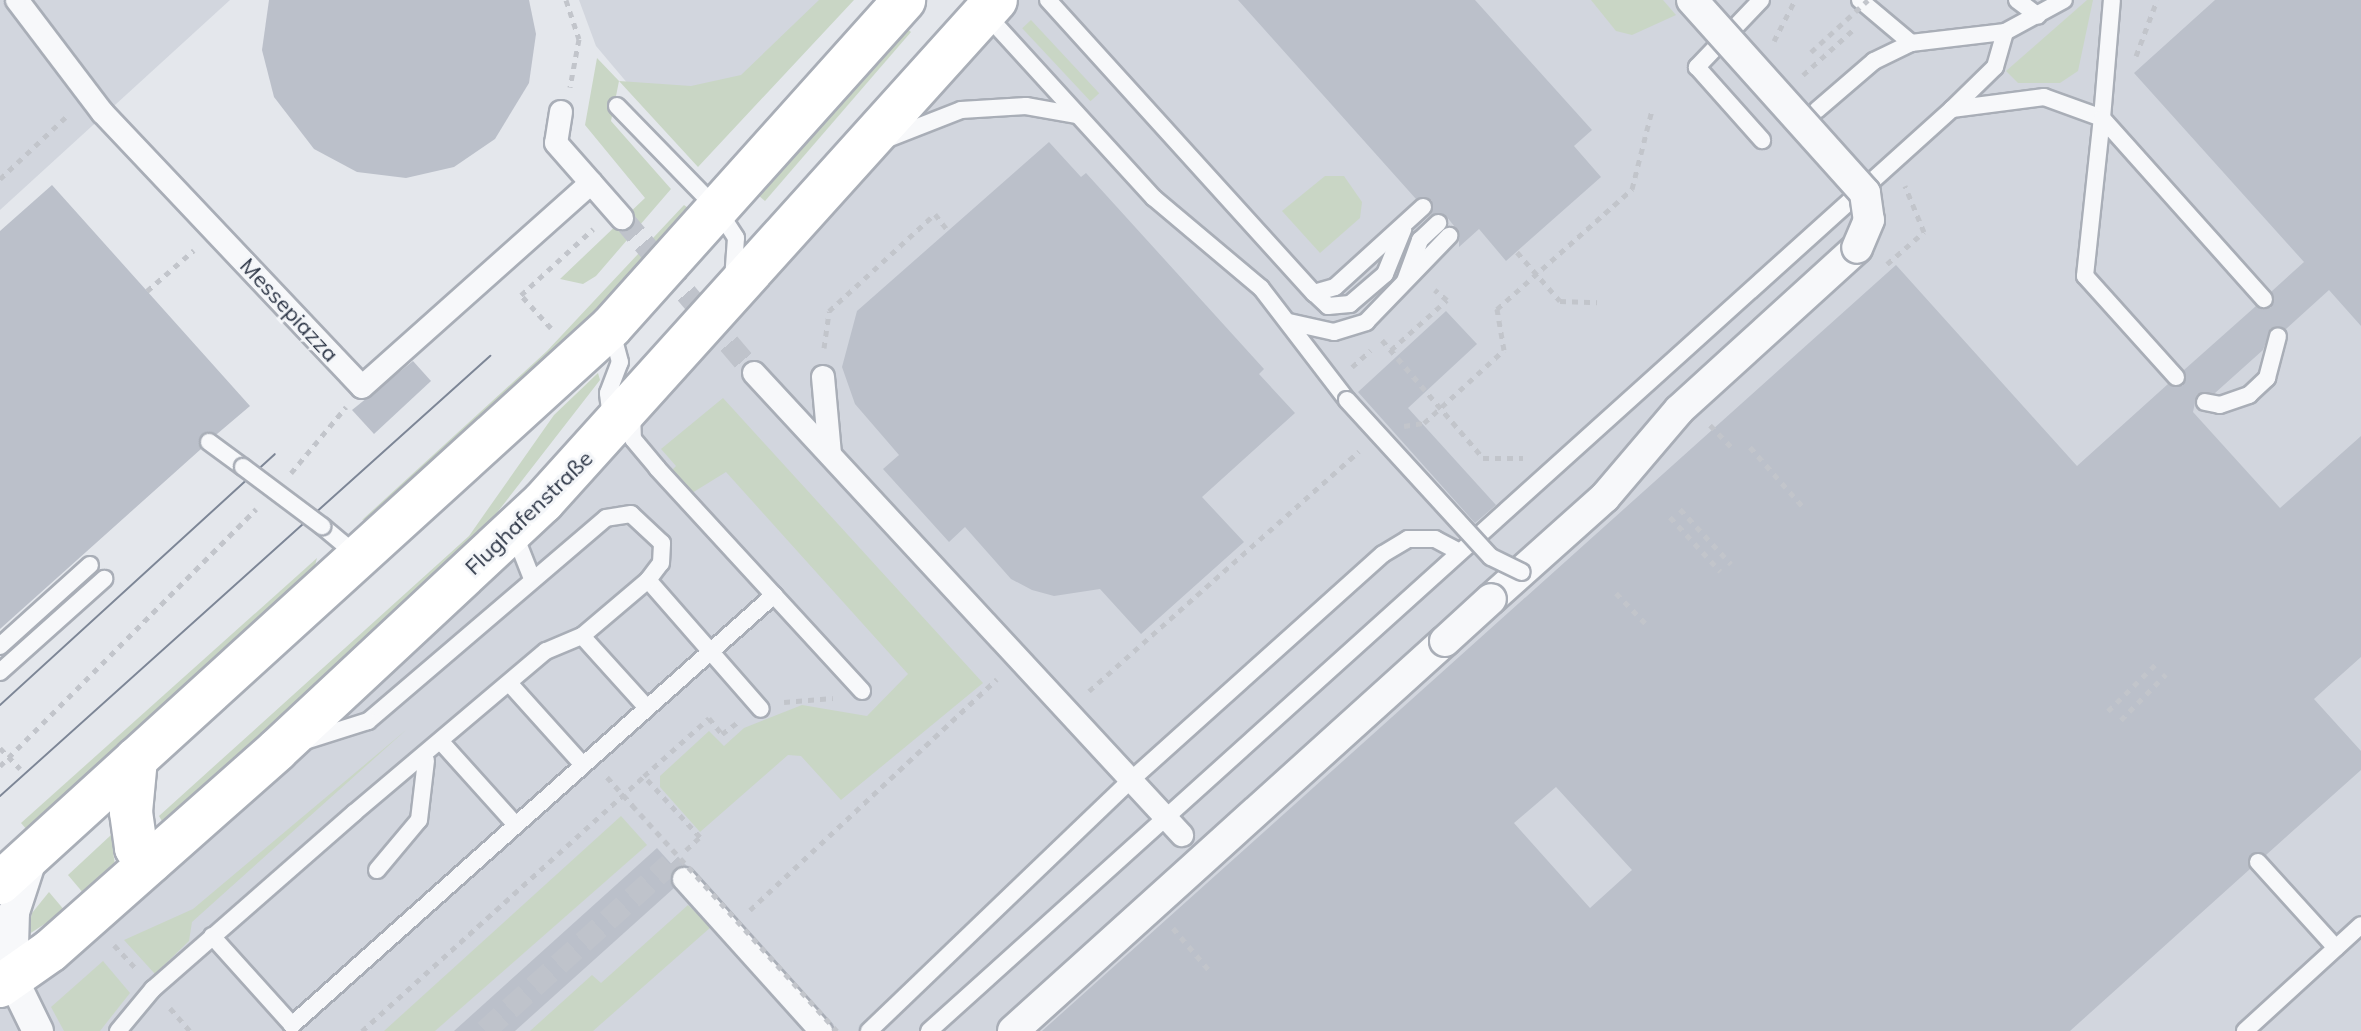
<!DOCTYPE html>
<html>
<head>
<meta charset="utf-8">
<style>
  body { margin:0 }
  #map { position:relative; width:2361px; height:1031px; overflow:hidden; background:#e4e7ec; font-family:Mulish,sans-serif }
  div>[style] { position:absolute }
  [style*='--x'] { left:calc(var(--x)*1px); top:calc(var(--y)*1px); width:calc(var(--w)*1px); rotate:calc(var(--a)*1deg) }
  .built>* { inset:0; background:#d2d6de }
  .green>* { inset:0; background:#c9d6c5; transform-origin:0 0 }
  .building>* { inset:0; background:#bbc0ca }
  .pedestrian-tunnel>* { height:22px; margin-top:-11px; transform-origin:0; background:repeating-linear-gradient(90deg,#bfc3cb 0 22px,transparent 0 33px) }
  .path>* { height:5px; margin-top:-2.5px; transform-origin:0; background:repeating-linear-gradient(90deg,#c2c5cb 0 6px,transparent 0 12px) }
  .roads { filter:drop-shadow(2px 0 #a9aeb7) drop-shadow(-2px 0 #a9aeb7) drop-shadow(0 2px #a9aeb7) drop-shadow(0 -2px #a9aeb7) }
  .service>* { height:16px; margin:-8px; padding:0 8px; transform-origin:8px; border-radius:8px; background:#f7f8fa }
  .pedestrian>* { height:22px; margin:-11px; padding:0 11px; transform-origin:11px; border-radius:11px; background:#f7f8fa }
  .minor>* { height:30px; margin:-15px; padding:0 15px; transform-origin:15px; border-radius:15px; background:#f7f8fa }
  .secondary>* { height:42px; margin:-21px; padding:0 21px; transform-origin:21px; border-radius:21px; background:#fff }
  .tram>* { height:2px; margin:-1px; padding:0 1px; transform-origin:1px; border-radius:1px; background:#7d8696 }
  .path-bridge>* { height:5px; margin-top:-2.5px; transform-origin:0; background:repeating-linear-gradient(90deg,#c2c5cb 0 6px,transparent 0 12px) }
  .bridges { filter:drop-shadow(2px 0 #a9aeb7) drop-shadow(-2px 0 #a9aeb7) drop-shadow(0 2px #a9aeb7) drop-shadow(0 -2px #a9aeb7) }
  .service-bridge>* { height:16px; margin:-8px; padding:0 8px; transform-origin:8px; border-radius:8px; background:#f7f8fa }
  .minor-bridge>* { height:30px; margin:-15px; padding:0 15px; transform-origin:15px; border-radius:15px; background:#f7f8fa }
  span { translate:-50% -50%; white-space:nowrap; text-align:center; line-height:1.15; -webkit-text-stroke:6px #f4f6f9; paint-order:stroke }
  .street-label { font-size:22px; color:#2b3445 }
</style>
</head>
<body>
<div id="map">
  <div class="built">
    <div style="clip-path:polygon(0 0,230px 0,0 210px)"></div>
    <div style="clip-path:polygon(579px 0,847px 0,694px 162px,596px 46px)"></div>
    <div style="clip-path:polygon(996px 0,2361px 0,2361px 1031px,0 1031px,0 986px,277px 750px)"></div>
  </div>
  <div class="green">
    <div style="clip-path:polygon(819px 0,854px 0,698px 167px,619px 81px,611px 121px,671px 189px,596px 276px,583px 284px,560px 279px,645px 198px,585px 125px,597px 58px,619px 81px,691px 86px,741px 75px)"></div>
    <div style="clip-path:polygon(1591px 0,1663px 0,1676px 15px,1632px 35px,1616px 31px)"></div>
    <div style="clip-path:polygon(2087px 0,2093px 0,2078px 71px,2060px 83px,2018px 83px,2006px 71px)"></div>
    <div style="left:1031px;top:20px;width:100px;height:12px;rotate:47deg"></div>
    <div style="clip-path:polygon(905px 27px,911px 32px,765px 201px,758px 195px)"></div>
    <div style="clip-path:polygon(1325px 176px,1344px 176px,1362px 202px,1360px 218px,1320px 253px,1282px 211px)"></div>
    <div style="clip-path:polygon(684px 205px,691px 210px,607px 302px,374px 518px,362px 520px,547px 351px)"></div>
    <div style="clip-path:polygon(598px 373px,600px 380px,475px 541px,163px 823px,159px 816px,469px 536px,554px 415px)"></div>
    <div style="clip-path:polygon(723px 398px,983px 683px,841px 800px,801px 756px,788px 755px,700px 832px,660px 787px,660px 776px,709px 731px,724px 746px,744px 728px,802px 705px,867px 716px,908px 674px,726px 472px,692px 493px,671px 471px,676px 466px,661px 449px)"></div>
    <div style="clip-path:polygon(317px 558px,313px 573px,28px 831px,21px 823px)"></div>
    <div style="clip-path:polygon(406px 730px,192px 922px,189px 941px,155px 974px,124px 940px,193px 909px)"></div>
    <div style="clip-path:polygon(621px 816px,647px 845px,435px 1031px,384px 1031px)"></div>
    <div style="clip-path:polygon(111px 835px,115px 866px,84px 894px,68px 875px)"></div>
    <div style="clip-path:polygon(49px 892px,65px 911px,26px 936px,32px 913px)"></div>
    <div style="clip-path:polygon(688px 905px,711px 927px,593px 1031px,530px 1031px,592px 975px,601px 983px)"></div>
    <div style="clip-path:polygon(103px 961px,130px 993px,100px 1031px,64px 1031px,51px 1007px)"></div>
  </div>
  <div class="building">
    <div style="clip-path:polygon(269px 0,529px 0,536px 34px,529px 83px,495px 139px,454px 167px,406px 178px,357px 172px,314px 149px,274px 97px,262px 50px)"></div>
    <div style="clip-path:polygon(1238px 0,1475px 0,1592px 130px,1574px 146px,1601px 177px,1506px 261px,1479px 229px,1459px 247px,1459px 232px,1446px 216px,1431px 215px,1432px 200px,1416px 199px)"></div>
    <div style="clip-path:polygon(evenodd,2215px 0,2361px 0,2361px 326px,2329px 290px,2286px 329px,2271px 328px,2263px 350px,2215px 393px,2197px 394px,2193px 412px,2280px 508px,2361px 436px,2361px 657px,2314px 699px,2361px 751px,2361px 770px,2266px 855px,2250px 854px,2250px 869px,2070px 1031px,1042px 1031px,1896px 265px,2077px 466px,2168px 384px,2183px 386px,2184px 370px,2256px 306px,2271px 308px,2272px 291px,2304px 262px,2134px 73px,2215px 0,1556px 787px,1632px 870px,1590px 908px,1514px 823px,1556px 787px)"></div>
    <div style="clip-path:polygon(1049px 142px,1081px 177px,1086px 173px,1264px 369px,1259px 374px,1295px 413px,1202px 497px,1244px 542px,1141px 634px,1100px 589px,1054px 596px,1032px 590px,1011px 579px,965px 527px,949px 542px,883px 469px,899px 455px,855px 404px,842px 367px,857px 311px)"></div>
    <div style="clip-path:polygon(52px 185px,250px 406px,217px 434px,201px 435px,201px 449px,0 629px,0 231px)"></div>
    <div style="clip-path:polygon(1446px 311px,1477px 344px,1408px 408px,1496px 505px,1475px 523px,1358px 392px)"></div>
    <div style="clip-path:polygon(413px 361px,431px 381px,374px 434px,352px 410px)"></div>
    <div style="clip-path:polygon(657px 848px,675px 868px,674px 888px,515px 1031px,454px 1031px)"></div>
  </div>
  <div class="pedestrian-tunnel">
    <div style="--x:622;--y:218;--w:204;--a:49.6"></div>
    <div style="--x:485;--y:1031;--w:249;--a:-42.1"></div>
    <div style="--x:670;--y:864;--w:21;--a:47"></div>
  </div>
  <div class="path">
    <div style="--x:566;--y:0;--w:41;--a:71.6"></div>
    <div style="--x:579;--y:39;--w:49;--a:100.6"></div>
    <div style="--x:1774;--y:41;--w:46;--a:-62.9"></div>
    <div style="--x:2136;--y:56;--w:60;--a:-69.4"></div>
    <div style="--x:1803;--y:75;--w:70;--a:-42.1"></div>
    <div style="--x:0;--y:179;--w:93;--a:-43.3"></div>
    <div style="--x:1517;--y:252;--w:65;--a:48.7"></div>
    <div style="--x:1560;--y:301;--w:37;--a:2"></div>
    <div style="--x:1887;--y:264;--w:49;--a:-40.9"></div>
    <div style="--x:1924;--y:232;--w:50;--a:-112.4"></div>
    <div style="--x:147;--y:291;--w:62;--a:-41.1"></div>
    <div style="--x:551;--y:328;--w:45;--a:-132.3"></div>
    <div style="--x:521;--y:295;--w:98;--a:-42.5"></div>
    <div style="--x:1382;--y:340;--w:155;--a:49.4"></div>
    <div style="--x:1483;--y:458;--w:40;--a:0"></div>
    <div style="--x:824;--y:348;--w:37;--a:-82"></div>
    <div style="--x:829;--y:311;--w:144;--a:-42.5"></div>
    <div style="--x:935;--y:214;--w:18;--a:52"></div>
    <div style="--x:1391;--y:350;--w:75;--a:-41.8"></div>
    <div style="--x:1447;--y:300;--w:16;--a:-140"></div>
    <div style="--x:1352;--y:367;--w:25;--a:-42"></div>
    <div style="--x:1710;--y:425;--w:30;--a:46"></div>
    <div style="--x:1404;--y:426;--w:20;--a:-9"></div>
    <div style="--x:1424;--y:423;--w:108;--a:-42.4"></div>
    <div style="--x:1504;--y:350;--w:42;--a:-99.7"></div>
    <div style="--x:1497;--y:309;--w:181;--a:-41.6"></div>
    <div style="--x:1632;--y:189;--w:81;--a:-75.8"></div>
    <div style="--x:1750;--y:447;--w:81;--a:48.5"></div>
    <div style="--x:291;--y:473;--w:86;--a:-50.2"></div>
    <div style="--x:1680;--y:509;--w:75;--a:47.2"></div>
    <div style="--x:1670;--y:517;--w:74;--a:47.2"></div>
    <div style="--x:1616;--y:593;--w:47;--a:45.9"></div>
    <div style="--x:1089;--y:691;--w:361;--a:-41.6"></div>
    <div style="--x:784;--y:702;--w:49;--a:-4.7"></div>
    <div style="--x:2108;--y:711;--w:71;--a:-44.4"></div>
    <div style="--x:2121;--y:720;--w:64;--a:-45.6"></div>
    <div style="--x:0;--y:748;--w:29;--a:46"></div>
    <div style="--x:0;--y:766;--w:363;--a:-45.1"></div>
    <div style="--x:607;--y:777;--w:38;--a:48"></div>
    <div style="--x:686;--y:850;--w:19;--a:-43"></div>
    <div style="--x:700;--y:837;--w:83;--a:-132.6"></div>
    <div style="--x:644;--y:776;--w:87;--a:-41.7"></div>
    <div style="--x:709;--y:718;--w:21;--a:51"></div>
    <div style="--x:722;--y:734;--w:20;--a:-37"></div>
    <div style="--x:750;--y:910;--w:338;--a:-43.1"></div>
    <div style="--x:1173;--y:928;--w:55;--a:49.4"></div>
    <div style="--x:114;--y:945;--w:34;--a:47"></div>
    <div style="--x:170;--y:1008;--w:30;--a:49"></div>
    <div style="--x:362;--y:1031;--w:380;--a:-42.1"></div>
  </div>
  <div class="roads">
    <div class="service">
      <div style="--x:1048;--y:0;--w:396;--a:47.8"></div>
      <div style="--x:1314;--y:293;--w:22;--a:-16"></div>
      <div style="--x:1335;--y:287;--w:119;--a:-42.3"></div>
      <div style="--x:1761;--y:0;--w:93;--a:133.7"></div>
      <div style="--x:1697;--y:67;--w:98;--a:48.3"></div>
      <div style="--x:1860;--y:0;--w:67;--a:40.1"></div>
      <div style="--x:2017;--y:0;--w:26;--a:37"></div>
      <div style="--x:984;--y:12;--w:252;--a:47.6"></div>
      <div style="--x:1154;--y:198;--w:140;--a:40.1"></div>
      <div style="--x:1261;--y:288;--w:141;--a:52.5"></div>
      <div style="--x:617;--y:106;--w:145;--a:45.8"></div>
      <div style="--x:718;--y:210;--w:33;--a:57"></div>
      <div style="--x:736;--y:238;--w:42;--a:94.1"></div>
      <div style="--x:1952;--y:109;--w:93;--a:-7.4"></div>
      <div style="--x:2044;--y:97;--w:62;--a:19.9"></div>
      <div style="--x:2102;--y:118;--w:118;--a:-85.2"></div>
      <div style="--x:1817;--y:110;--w:75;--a:-40.7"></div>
      <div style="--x:1874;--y:61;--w:41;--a:-25.9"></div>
      <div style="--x:1911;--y:43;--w:95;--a:-6.7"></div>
      <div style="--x:2005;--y:32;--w:67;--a:-28.5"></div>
      <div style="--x:882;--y:141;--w:85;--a:-21.4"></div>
      <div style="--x:961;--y:110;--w:65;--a:-3.5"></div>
      <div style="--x:1026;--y:106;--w:52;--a:10"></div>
      <div style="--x:1405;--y:281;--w:44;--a:-69.9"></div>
      <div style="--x:1420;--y:240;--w:25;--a:-43"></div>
      <div style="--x:1314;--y:293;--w:19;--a:43"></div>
      <div style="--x:1328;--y:306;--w:22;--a:-5"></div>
      <div style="--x:1350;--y:304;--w:46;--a:-40.6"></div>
      <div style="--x:1385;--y:274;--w:48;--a:-67.8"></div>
      <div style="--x:1289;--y:322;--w:46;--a:12.5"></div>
      <div style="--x:1334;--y:332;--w:34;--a:-17"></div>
      <div style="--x:1366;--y:322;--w:120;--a:-46"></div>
      <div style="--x:2176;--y:377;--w:136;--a:-132"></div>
      <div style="--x:2085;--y:276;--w:159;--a:-83.9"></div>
      <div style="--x:2102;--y:118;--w:243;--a:48.2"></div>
      <div style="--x:2205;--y:402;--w:15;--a:11"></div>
      <div style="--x:2220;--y:405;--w:31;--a:-19"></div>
      <div style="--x:2249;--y:395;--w:25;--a:-43"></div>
      <div style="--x:2267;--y:378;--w:43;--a:-75.3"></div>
      <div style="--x:632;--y:413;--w:26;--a:88"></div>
      <div style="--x:633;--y:439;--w:38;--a:50"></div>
      <div style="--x:657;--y:468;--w:303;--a:47.4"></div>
      <div style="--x:611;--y:418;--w:25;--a:-97"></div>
      <div style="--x:608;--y:393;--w:33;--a:-69"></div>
      <div style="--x:620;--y:362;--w:34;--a:-105"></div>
      <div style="--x:209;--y:442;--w:42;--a:36.3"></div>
      <div style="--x:322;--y:526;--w:48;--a:40"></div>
      <div style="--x:514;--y:533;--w:46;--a:68.4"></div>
      <div style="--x:648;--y:580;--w:171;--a:48.8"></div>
      <div style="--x:582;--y:636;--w:97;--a:47.9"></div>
      <div style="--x:0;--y:646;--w:121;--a:-42"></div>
      <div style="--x:0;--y:672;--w:140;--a:-41.8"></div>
      <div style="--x:510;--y:684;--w:109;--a:48"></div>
      <div style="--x:443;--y:744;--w:109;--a:48"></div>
      <div style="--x:2258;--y:862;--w:116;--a:47.8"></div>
      <div style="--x:377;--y:870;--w:65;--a:-50"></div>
      <div style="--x:419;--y:820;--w:60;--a:-83.3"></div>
      <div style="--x:212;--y:936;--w:120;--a:48"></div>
      <div style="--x:292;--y:1025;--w:646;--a:-41.74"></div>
      <div style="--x:118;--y:1031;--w:55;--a:-50.2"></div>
      <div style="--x:153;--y:989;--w:267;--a:-41.2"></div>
      <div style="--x:354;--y:813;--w:251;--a:-40.2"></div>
      <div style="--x:546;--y:651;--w:39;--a:-23"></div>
      <div style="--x:582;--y:636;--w:87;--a:-40.3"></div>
      <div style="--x:648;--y:580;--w:21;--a:-53"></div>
      <div style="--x:661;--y:563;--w:20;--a:-87"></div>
      <div style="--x:662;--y:543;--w:42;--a:-136.9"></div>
      <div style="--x:631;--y:514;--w:25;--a:171"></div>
      <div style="--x:606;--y:518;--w:313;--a:139.5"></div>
      <div style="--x:368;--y:721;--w:66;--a:162.4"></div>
      <div style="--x:869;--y:1031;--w:363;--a:-43.8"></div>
      <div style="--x:1131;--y:780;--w:338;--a:-41.9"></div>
      <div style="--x:1383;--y:554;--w:29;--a:-31"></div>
      <div style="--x:1408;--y:539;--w:27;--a:0"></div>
      <div style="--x:1435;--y:539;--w:27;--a:28"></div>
      <div style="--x:929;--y:1031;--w:1377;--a:-42.03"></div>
      <div style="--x:1952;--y:109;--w:60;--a:-44.3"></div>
      <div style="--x:1995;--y:67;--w:36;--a:-74"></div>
      <div style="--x:2245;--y:1031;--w:157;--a:-42.4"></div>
    </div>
    <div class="pedestrian">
      <div style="--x:17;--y:0;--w:141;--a:52.8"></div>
      <div style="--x:102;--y:112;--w:378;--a:46.6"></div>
      <div style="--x:362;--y:387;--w:307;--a:-41.7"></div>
      <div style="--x:561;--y:112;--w:31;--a:99"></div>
      <div style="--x:556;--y:143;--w:100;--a:48.7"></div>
      <div style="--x:754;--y:373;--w:630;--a:47.19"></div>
      <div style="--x:823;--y:377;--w:77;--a:84.8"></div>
      <div style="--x:684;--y:879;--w:205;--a:48"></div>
    </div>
    <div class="minor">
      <div style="--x:1491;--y:599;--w:153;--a:-41.8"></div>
      <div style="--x:1605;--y:497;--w:114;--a:-49.6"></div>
      <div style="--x:1679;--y:410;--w:241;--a:-42.3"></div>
      <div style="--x:33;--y:854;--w:61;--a:108.1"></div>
      <div style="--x:14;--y:912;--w:66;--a:91.7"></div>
      <div style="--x:12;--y:978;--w:59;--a:63.9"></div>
      <div style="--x:1013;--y:1031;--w:582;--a:-42.08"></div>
    </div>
    <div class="secondary">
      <div style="--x:136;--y:759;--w:53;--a:95.4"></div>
      <div style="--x:131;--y:812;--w:36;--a:82"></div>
      <div style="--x:136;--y:848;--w:20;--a:45"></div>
      <div style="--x:0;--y:883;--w:826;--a:-42.3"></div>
      <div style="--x:611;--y:327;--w:439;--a:-48.1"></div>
      <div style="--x:0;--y:986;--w:61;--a:-35"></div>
      <div style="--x:50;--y:951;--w:303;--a:-41.5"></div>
      <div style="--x:277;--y:750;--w:364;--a:-43"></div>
      <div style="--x:543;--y:502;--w:676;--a:-47.94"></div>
    </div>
  </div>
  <div class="tram">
    <div style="--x:0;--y:705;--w:372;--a:-42.4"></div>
    <div style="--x:0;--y:796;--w:659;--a:-41.92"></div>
  </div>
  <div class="path-bridge">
    <div style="--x:1811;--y:52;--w:77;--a:-42.4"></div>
    <div style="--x:632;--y:805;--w:305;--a:47.8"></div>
  </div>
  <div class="bridges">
    <div class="service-bridge">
      <div style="--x:1347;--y:400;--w:213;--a:47.5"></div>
      <div style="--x:1491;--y:557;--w:34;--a:26"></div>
      <div style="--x:243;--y:467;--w:99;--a:36.8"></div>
    </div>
    <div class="minor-bridge">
      <div style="--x:1692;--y:0;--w:259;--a:48.1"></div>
      <div style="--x:1865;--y:193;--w:27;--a:82"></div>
      <div style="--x:1869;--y:220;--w:30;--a:113"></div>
      <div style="--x:1445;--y:641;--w:62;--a:-42.4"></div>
    </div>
  </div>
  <div class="street-label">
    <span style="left:289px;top:310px;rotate:47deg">Messepiazza</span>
    <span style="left:529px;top:513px;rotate:-44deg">Flughafenstraße</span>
  </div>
</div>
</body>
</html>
